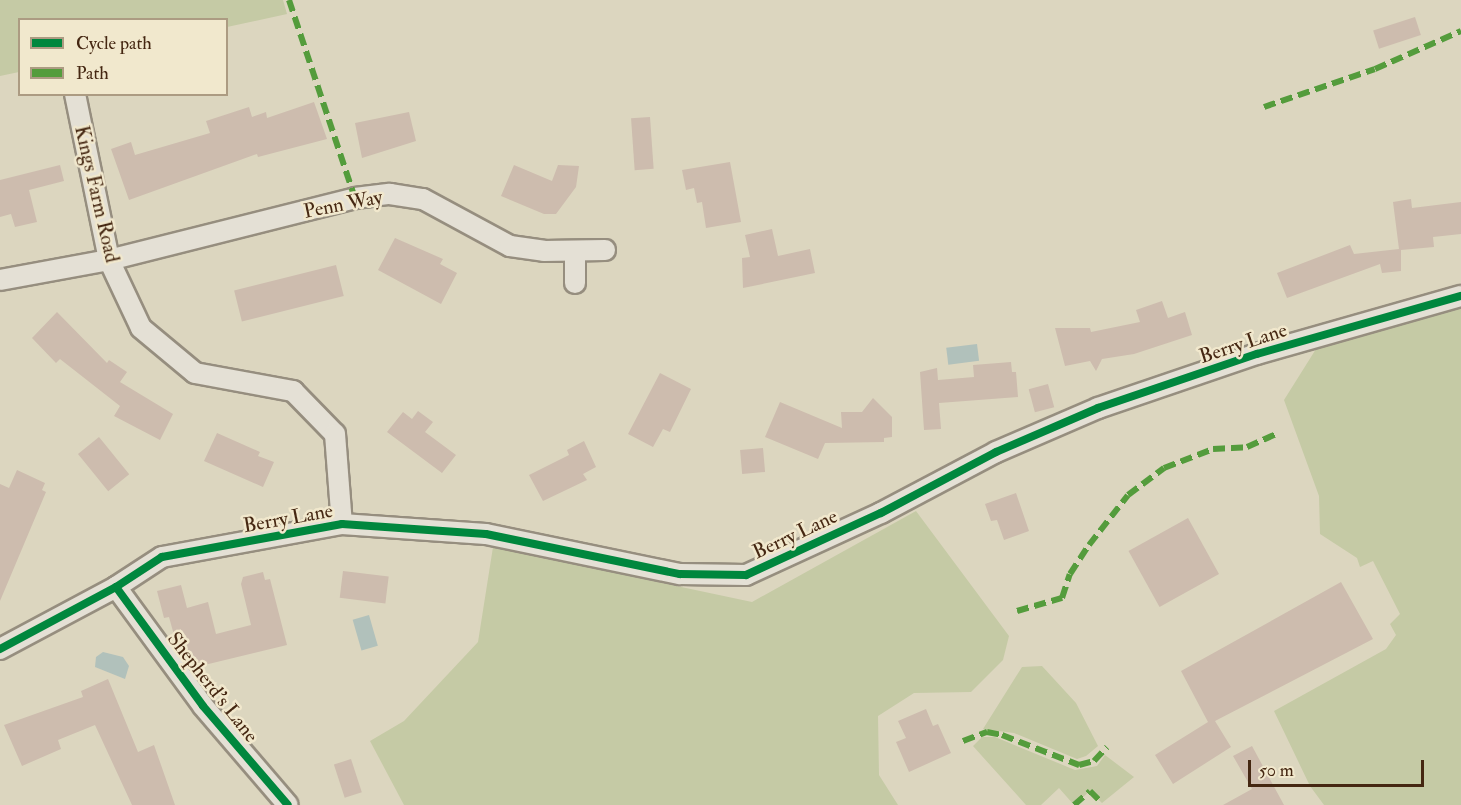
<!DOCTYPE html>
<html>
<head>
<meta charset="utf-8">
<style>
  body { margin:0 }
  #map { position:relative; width:1461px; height:805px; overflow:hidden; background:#dcd6bf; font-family:"IM FELL Double Pica",serif }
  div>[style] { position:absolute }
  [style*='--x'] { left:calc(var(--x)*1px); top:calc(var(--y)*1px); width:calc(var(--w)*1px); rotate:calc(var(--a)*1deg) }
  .green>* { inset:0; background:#c5caa5 }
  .water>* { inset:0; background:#b1c1bb; transform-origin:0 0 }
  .building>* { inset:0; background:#cdbcae; transform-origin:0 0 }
  .roads { filter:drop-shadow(2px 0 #968e7f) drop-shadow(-2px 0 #968e7f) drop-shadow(0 2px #968e7f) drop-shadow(0 -2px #968e7f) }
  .street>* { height:20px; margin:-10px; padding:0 10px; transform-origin:10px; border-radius:10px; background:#e4e0d5 }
  .quiet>* { height:6px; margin-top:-3px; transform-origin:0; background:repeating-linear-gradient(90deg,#549c3c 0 12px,transparent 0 18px) }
  .cycleway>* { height:8px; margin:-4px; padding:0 4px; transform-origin:4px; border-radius:4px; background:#00873e }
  span { translate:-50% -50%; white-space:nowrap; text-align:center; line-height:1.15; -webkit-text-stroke:5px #f1e8cd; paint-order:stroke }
  .street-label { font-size:20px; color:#452712 }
  .legend { position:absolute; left:18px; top:18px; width:210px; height:78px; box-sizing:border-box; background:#f1e8cd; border:2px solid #ac9b82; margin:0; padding:8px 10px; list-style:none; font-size:18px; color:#452712 }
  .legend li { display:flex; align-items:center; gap:12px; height:30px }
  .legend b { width:30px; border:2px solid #ac9b82 }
  .scale { position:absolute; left:1248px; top:760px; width:176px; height:27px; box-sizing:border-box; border:3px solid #452712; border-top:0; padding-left:8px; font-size:18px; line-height:21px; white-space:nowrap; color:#452712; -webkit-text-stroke:4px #f1e8cd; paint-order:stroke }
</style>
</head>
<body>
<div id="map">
  <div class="green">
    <div style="clip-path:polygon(0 0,283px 0,287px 14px,227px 27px,226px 20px,20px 20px,19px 72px,0 76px)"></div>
    <div style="clip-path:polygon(1461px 305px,1461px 805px,1324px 805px,1310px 786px,1274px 711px,1386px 649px,1396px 635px,1390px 624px,1400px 614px,1373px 561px,1360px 567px,1357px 558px,1320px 534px,1319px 496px,1284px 400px,1316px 349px)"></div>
    <div style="clip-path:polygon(916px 511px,1009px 636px,1003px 660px,971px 692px,914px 693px,878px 716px,879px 775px,898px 805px,404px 805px,370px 741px,404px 721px,478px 642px,493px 547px,752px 602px)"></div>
    <div style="clip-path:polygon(1042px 666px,1076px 703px,1098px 746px,1086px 756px,1077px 759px,1014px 733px,983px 729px,1022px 667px)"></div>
    <div style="clip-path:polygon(982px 737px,995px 737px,1075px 770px,1097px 766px,1105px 755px,1134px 777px,1102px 803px,1090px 791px,1074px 805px,1059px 788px,1041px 805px,1026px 805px,973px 746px)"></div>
  </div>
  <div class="water">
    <div style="left:977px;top:344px;width:17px;height:31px;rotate:83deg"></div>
    <div style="left:369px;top:615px;width:32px;height:17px;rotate:74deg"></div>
    <div style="clip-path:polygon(103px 652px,123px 657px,129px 666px,125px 679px,95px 667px,96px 657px)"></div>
  </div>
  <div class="building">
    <div style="left:1415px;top:17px;width:19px;height:44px;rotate:72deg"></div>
    <div style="clip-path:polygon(314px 102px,327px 139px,258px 157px,257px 154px,129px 200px,111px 149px,131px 142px,135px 155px,210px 133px,206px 121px,249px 107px,252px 117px,266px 112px,267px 118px)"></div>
    <div style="clip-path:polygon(409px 112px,416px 141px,362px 158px,355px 123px)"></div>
    <div style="left:650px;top:117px;width:52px;height:19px;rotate:86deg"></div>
    <div style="clip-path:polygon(730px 162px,741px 222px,706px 228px,702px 202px,697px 203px,694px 188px,686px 190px,682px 170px)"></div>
    <div style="clip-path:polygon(60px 165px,64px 181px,29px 190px,37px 222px,15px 227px,11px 214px,0 217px,0 180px)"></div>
    <div style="clip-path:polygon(514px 165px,552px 181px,558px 165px,579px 166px,576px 187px,556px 214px,544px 214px,501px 196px)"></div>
    <div style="clip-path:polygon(1411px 199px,1412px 208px,1461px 202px,1461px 234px,1433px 237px,1434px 247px,1401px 250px,1401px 271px,1382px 273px,1380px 264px,1287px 298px,1277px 273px,1350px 245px,1354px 254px,1399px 249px,1393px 202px)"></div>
    <div style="clip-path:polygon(772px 229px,778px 256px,810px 249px,815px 273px,743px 288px,742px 258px,750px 257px,745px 235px)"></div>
    <div style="clip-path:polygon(395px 238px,443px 259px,440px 264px,457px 273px,441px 304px,378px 270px)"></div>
    <div style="left:336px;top:265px;width:32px;height:105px;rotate:76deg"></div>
    <div style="clip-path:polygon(1162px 301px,1168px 318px,1185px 312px,1192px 335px,1134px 354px,1102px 359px,1096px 371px,1090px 361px,1065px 366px,1055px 328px,1090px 328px,1091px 332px,1140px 322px,1136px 310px)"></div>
    <div style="clip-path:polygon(57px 312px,107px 363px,109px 360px,127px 372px,120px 382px,173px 414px,160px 440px,114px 416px,120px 406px,60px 359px,56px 363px,32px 338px)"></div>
    <div style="clip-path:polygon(1011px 362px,1012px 372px,1016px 372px,1018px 397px,939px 403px,941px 429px,924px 430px,920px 372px,937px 368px,938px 380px,974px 377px,973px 365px)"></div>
    <div style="clip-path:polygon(660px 373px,691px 389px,670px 432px,663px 429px,653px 447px,628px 434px)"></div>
    <div style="left:1048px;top:384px;width:24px;height:20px;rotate:75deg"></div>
    <div style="clip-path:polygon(873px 398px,892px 417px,892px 437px,884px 438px,884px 442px,825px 443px,818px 459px,765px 437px,780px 402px,842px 428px,841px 412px,862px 412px)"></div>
    <div style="clip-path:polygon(418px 411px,433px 422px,425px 432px,456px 455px,442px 473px,387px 432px,403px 412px,412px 419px)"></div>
    <div style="clip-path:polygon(217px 433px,260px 452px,258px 456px,274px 462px,263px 487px,204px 461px)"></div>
    <div style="left:99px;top:437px;width:48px;height:27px;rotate:51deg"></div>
    <div style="clip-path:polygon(584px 441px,596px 467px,583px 474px,587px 480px,543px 501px,529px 475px,569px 455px,567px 450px)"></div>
    <div style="left:763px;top:448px;width:24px;height:23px;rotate:85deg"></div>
    <div style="clip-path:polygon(17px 470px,45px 483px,42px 490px,46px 492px,0 601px,0 484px,9px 488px)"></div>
    <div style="clip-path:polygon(1016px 493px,1029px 531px,1004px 540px,997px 520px,991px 521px,985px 504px)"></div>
    <div style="left:1188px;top:518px;width:64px;height:68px;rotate:61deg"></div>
    <div style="left:343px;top:571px;width:46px;height:27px;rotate:7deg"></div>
    <div style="clip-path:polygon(263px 572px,265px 580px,270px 579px,287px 645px,192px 668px,182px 633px,174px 635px,169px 617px,164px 618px,157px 591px,181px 585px,187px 608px,208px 602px,216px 634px,251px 625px,241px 584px,243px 577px)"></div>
    <div style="clip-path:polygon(1341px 582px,1373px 639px,1215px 721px,1231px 747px,1173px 784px,1155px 755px,1208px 722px,1181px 671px)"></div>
    <div style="clip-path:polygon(108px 679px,138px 752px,154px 745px,175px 805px,132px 805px,95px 725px,58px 740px,61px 749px,22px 766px,4px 725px,83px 697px,81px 691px)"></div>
    <div style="clip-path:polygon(926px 709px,933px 726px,938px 724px,951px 753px,909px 772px,896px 742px,906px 738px,898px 721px)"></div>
    <div style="clip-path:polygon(1252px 746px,1284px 805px,1223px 805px,1252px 789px,1233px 756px)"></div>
    <div style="left:351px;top:759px;width:35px;height:18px;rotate:72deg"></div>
  </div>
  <div class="roads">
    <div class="street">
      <div style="--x:75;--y:94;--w:169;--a:78.4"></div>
      <div style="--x:109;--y:260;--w:75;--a:64.8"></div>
      <div style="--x:141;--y:328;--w:70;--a:39.8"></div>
      <div style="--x:195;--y:373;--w:100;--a:10.4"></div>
      <div style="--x:293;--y:391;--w:60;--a:45.7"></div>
      <div style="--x:335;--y:434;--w:90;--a:85.6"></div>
      <div style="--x:0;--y:280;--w:111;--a:-10.4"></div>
      <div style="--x:109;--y:260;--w:254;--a:-14.1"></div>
      <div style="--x:355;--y:198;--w:35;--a:-7"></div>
      <div style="--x:390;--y:194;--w:33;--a:9"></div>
      <div style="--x:423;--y:199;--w:99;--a:28.4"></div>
      <div style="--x:510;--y:246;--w:34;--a:8"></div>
      <div style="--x:544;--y:251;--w:61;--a:-0.9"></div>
      <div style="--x:575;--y:283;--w:32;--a:-90"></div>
      <div style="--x:116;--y:587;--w:147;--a:53.8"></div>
      <div style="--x:203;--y:706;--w:130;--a:49.4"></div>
      <div style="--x:0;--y:649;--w:132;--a:-28.1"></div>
      <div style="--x:116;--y:587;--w:55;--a:-33.1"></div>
      <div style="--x:162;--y:557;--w:183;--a:-10.4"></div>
      <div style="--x:342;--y:524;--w:144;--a:4"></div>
      <div style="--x:486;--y:534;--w:198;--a:11.7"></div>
      <div style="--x:680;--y:574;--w:66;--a:0.9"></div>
      <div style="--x:746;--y:575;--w:149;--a:-24.7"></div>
      <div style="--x:881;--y:513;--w:130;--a:-27.9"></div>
      <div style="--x:996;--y:452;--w:111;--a:-23.3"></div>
      <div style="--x:1098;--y:408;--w:168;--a:-18.8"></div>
      <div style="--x:1257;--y:354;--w:212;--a:-15.9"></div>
    </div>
  </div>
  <div class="quiet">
    <div style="--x:289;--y:0;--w:209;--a:71.6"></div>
    <div style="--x:1264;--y:107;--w:117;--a:-18.9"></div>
    <div style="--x:1375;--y:69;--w:94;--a:-23.8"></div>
    <div style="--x:1017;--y:611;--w:47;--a:-16.1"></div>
    <div style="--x:1062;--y:598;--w:25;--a:-72"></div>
    <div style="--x:1070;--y:574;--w:35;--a:-57"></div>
    <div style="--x:1089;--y:545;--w:63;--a:-52"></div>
    <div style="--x:1128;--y:495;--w:45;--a:-36.9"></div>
    <div style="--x:1164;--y:468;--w:53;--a:-21.2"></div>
    <div style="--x:1213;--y:449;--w:34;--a:-3"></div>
    <div style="--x:1247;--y:447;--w:35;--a:-24"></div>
    <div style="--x:963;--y:741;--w:26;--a:-21"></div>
    <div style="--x:987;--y:732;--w:15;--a:11"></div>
    <div style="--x:1002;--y:735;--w:83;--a:21.3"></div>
    <div style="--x:1079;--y:765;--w:16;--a:-15"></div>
    <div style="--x:1094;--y:761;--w:19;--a:-47"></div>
    <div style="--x:1074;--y:805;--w:21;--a:-41"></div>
    <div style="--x:1090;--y:791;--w:17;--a:45"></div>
  </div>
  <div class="cycleway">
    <div style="--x:116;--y:587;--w:147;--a:53.8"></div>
    <div style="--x:203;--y:706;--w:130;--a:49.4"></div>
    <div style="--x:0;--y:649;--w:132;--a:-28.1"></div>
    <div style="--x:116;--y:587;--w:55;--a:-33.1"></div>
    <div style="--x:162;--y:557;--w:183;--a:-10.4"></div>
    <div style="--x:342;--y:524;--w:144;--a:4"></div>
    <div style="--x:486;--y:534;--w:198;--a:11.7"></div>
    <div style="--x:680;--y:574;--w:66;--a:0.9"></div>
    <div style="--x:746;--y:575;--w:149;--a:-24.7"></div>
    <div style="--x:881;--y:513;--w:130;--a:-27.9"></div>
    <div style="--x:996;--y:452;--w:111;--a:-23.3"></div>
    <div style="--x:1098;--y:408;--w:168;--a:-18.8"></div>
    <div style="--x:1257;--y:354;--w:212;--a:-15.9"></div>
  </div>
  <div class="street-label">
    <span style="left:97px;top:194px;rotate:77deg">Kings Farm Road</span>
    <span style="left:343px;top:204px;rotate:-11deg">Penn Way</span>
    <span style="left:1243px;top:343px;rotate:-18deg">Berry Lane</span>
    <span style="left:288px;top:518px;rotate:-10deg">Berry Lane</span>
    <span style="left:795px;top:534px;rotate:-25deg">Berry Lane</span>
    <span style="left:213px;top:687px;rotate:52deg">Shepherd's Lane</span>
  </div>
  <ul class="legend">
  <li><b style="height:8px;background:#00873e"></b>Cycle path</li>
  <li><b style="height:8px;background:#549c3c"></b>Path</li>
  </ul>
  <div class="scale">50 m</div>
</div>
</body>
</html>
